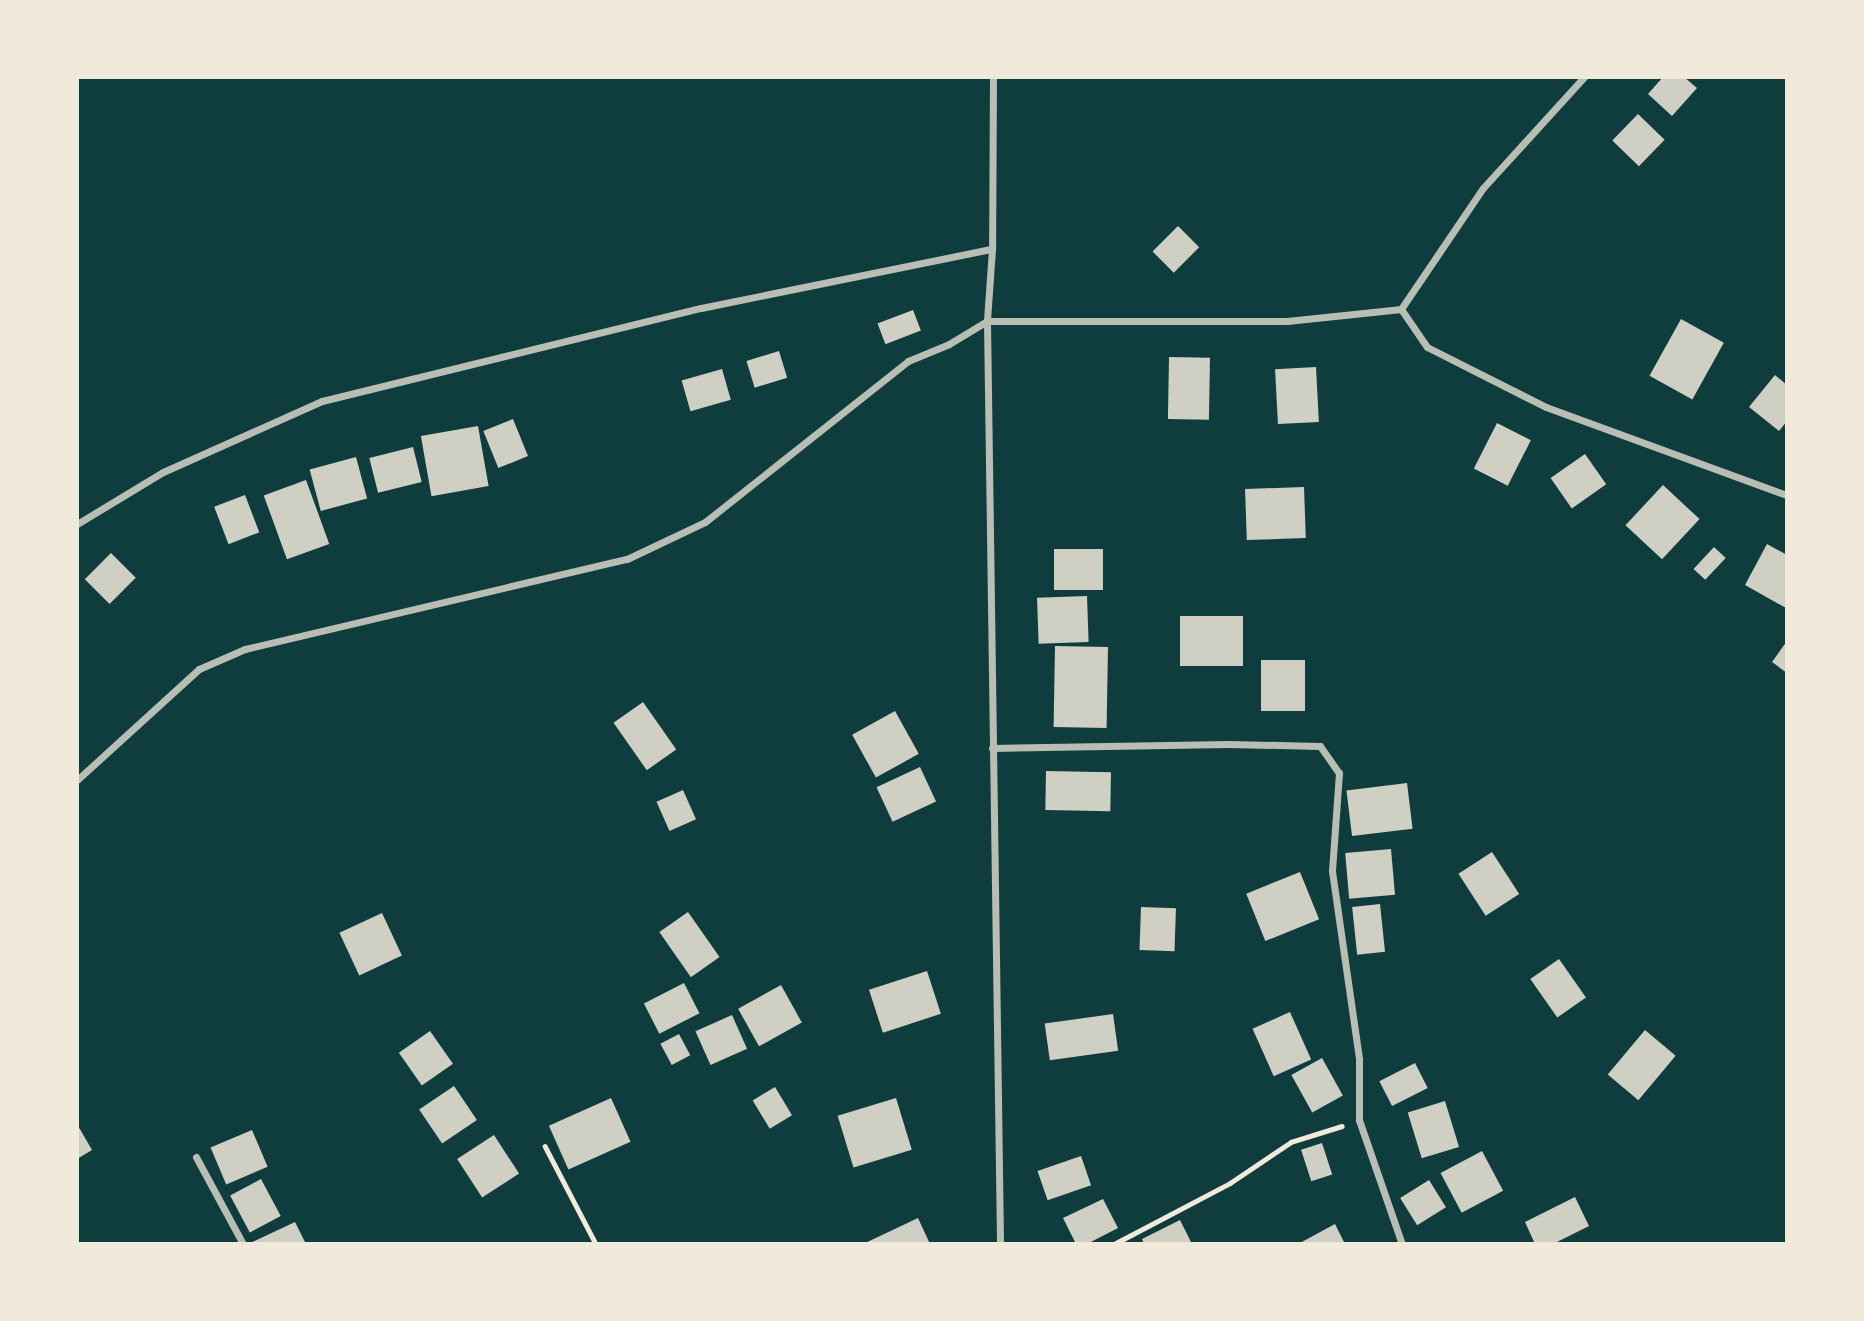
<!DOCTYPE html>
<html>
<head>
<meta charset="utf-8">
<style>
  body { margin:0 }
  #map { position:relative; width:1864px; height:1321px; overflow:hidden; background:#0f3d3e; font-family:Roboto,sans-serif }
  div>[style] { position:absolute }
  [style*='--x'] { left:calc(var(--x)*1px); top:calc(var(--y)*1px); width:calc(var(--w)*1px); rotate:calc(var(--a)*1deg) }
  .building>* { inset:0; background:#cfcfc3; transform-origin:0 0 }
  .path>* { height:4.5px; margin:-2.25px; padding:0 2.25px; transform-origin:2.25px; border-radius:2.25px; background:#f1e9da }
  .minor>* { height:7px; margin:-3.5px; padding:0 3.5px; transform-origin:3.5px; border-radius:3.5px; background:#b8beb3 }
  span { translate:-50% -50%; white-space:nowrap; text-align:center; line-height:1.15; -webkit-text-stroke:7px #f1e9da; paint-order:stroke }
  .frame { position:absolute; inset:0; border:79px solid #f1e9da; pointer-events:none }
</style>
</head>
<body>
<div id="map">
  <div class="building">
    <div style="clip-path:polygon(1663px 77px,1684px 77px,1697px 88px,1672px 116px,1648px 94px)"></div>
    <div style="left:1638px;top:114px;width:37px;height:37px;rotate:44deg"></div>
    <div style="left:1178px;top:226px;width:30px;height:36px;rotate:45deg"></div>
    <div style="left:913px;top:310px;width:22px;height:38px;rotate:69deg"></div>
    <div style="left:1681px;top:319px;width:49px;height:65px;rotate:29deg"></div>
    <div style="left:779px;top:351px;width:28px;height:34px;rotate:73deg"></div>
    <div style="left:1169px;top:357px;width:41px;height:62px;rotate:1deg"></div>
    <div style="left:1316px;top:367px;width:55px;height:41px;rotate:87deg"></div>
    <div style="left:722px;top:369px;width:32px;height:42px;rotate:74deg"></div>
    <div style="clip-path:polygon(1775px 375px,1787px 385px,1787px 421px,1779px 431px,1749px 407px)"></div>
    <div style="left:513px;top:419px;width:40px;height:32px;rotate:68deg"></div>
    <div style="left:1497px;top:423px;width:38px;height:51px;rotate:27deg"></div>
    <div style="left:478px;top:426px;width:61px;height:58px;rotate:80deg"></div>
    <div style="left:413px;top:447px;width:36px;height:45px;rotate:76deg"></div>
    <div style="left:1585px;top:454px;width:37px;height:42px;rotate:55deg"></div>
    <div style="left:356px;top:457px;width:43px;height:48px;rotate:75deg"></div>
    <div style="left:306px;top:480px;width:68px;height:45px;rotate:70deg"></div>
    <div style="left:1663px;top:485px;width:50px;height:55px;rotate:43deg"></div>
    <div style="left:1304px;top:487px;width:51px;height:59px;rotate:88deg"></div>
    <div style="left:245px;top:495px;width:40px;height:33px;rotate:69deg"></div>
    <div style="clip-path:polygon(1767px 544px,1787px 555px,1786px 608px,1745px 585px)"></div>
    <div style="left:1714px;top:547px;width:16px;height:30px;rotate:43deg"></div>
    <div style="left:1054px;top:549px;width:49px;height:41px"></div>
    <div style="left:111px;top:553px;width:35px;height:37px;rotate:45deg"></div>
    <div style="left:1087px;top:596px;width:46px;height:50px;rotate:88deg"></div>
    <div style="left:1243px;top:616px;width:50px;height:63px;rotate:90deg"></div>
    <div style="clip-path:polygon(1787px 641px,1787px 673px,1772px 662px)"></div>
    <div style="left:1055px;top:646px;width:53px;height:81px;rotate:1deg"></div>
    <div style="left:1261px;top:660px;width:44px;height:51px"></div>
    <div style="left:643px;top:702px;width:58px;height:36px;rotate:55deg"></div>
    <div style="left:895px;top:711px;width:49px;height:49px;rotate:61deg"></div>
    <div style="left:920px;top:767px;width:38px;height:48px;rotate:65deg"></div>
    <div style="left:1046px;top:771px;width:65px;height:39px;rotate:1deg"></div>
    <div style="left:1407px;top:783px;width:46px;height:61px;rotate:83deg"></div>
    <div style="left:683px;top:790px;width:32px;height:29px;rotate:66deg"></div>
    <div style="left:1391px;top:849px;width:46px;height:46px;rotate:85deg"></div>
    <div style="left:1492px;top:852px;width:50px;height:40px;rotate:57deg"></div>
    <div style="left:1300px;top:872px;width:51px;height:58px;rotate:68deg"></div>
    <div style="left:1380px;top:904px;width:48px;height:28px;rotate:84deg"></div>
    <div style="left:1141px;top:907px;width:35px;height:43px;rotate:2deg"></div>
    <div style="left:688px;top:912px;width:55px;height:35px;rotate:55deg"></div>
    <div style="left:382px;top:913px;width:47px;height:47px;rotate:65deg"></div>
    <div style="left:1559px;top:959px;width:47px;height:35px;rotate:55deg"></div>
    <div style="left:927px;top:971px;width:45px;height:61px;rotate:72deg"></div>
    <div style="left:684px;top:983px;width:34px;height:45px;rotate:63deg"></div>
    <div style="left:781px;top:985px;width:43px;height:49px;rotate:61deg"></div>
    <div style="left:1290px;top:1012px;width:52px;height:41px;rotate:66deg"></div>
    <div style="left:1113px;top:1014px;width:37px;height:69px;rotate:82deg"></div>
    <div style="left:732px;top:1015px;width:37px;height:40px;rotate:66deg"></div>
    <div style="left:1645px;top:1030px;width:40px;height:58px;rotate:40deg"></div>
    <div style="left:430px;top:1031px;width:40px;height:38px;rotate:55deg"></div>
    <div style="left:679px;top:1034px;width:24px;height:21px;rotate:62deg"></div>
    <div style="left:1322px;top:1058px;width:43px;height:35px;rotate:61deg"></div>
    <div style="left:1415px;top:1063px;width:28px;height:40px;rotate:63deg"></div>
    <div style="left:454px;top:1086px;width:41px;height:42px;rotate:56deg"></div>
    <div style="left:775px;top:1087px;width:33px;height:26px;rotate:59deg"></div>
    <div style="left:611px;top:1098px;width:48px;height:68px;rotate:66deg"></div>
    <div style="left:896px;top:1098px;width:54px;height:61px;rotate:73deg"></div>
    <div style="left:1445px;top:1101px;width:48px;height:39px;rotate:73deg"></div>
    <div style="clip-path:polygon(77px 1124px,92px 1150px,77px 1159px)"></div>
    <div style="left:252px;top:1130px;width:40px;height:45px;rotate:67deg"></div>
    <div style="left:494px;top:1135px;width:46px;height:44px;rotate:57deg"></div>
    <div style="left:1322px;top:1143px;width:33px;height:22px;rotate:72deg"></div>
    <div style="left:1482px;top:1151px;width:45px;height:47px;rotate:62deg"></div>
    <div style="left:1081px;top:1156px;width:31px;height:46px;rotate:71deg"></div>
    <div style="left:261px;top:1179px;width:42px;height:35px;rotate:62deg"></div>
    <div style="left:1429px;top:1180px;width:32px;height:34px;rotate:58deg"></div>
    <div style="clip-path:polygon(1575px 1197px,1589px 1226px,1553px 1244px,1535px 1244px,1525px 1222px)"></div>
    <div style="clip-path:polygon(1103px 1199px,1118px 1228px,1087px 1244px,1076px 1244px,1063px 1218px)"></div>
    <div style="clip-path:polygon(918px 1218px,930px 1244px,863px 1244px)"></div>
    <div style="clip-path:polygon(1180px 1220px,1192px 1244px,1144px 1244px,1142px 1239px)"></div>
    <div style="clip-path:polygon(295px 1222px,306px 1244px,248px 1244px)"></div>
    <div style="clip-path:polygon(1335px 1224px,1345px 1244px,1298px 1244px)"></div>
  </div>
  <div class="path">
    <div style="--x:545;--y:1146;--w:110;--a:62.5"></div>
    <div style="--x:1114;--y:1244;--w:131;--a:-27.7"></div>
    <div style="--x:1230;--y:1183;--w:73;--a:-33.9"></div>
    <div style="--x:1291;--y:1142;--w:53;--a:-17.4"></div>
  </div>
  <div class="minor">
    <div style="--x:993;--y:77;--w:172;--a:90.3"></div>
    <div style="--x:992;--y:249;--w:72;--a:94"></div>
    <div style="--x:987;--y:321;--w:923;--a:89.19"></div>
    <div style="--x:1401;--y:309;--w:46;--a:55.6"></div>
    <div style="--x:1427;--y:347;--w:133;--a:26.8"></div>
    <div style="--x:1546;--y:407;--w:257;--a:20.1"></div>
    <div style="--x:77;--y:524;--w:100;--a:-31.2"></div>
    <div style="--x:163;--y:472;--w:174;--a:-24.1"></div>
    <div style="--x:322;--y:401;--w:390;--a:-13.8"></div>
    <div style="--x:701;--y:308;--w:297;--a:-11.5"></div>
    <div style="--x:992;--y:748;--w:236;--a:-1"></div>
    <div style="--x:1228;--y:744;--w:92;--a:1.2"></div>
    <div style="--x:1320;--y:746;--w:33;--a:55"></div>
    <div style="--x:1339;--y:773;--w:98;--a:94.1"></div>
    <div style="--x:1332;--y:871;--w:190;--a:81.8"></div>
    <div style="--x:1359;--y:1059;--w:61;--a:90"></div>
    <div style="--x:1359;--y:1120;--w:131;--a:70.9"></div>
    <div style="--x:77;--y:780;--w:165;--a:-42.3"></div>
    <div style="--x:199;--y:669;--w:50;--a:-23.5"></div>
    <div style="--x:245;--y:649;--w:392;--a:-13.3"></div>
    <div style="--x:627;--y:559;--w:86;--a:-25.4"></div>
    <div style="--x:705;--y:522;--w:259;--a:-38.4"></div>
    <div style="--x:908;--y:361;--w:44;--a:-22.5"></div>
    <div style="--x:949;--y:344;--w:44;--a:-31.2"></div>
    <div style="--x:987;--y:321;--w:300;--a:0"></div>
    <div style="--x:1287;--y:321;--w:115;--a:-6"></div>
    <div style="--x:1401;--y:309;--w:146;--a:-55.9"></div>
    <div style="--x:1483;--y:188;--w:150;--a:-47.7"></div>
    <div style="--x:196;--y:1157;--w:99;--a:61.6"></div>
  </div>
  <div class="frame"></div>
</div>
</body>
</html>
